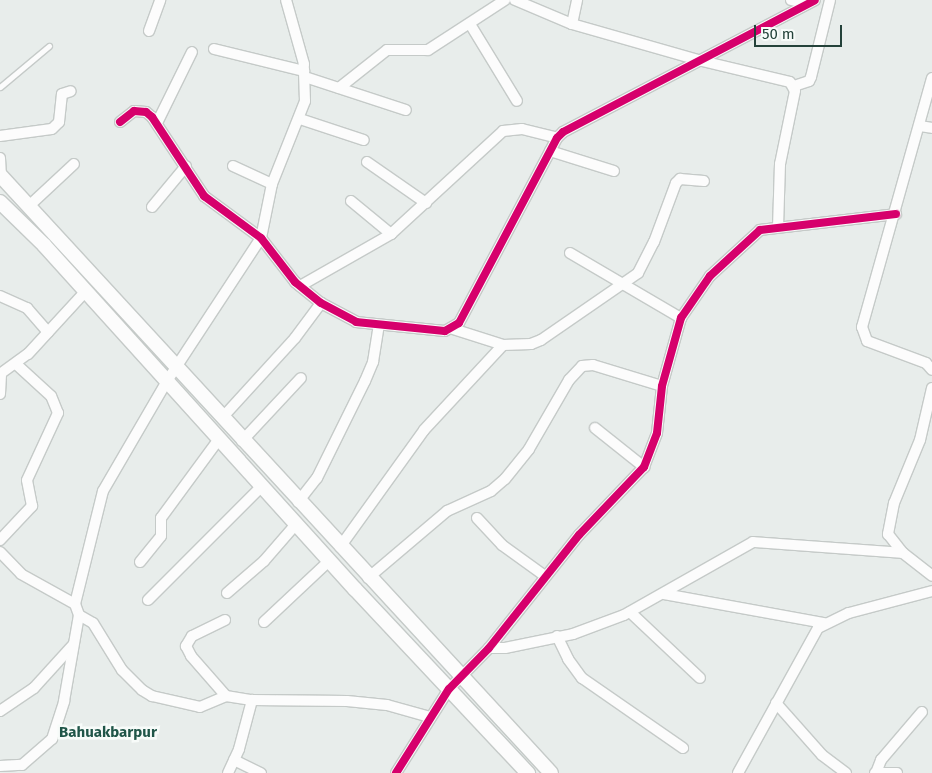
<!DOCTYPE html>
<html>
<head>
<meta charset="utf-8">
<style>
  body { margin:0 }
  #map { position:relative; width:932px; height:773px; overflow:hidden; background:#e8edeb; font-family:"Fira Sans",sans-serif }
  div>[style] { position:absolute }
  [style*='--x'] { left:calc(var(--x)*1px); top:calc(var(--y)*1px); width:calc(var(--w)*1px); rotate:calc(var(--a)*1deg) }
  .roads { filter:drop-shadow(1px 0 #c5cac8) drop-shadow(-1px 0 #c5cac8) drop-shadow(0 1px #c5cac8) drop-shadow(0 -1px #c5cac8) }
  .lane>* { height:5px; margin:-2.5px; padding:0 2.5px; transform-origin:2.5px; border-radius:2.5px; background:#fcfcfc }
  .street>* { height:10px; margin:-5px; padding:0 5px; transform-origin:5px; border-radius:5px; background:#fcfcfc }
  .secondary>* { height:14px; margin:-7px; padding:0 7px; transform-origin:7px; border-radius:7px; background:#fcfcfc }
  .cycleway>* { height:8px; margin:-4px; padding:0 4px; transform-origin:4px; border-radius:4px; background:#d6006c }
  span { translate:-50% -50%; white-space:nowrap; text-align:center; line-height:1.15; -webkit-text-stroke:5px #f7fbf9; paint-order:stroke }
  .quarter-label { font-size:15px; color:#1f5548; font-weight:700 }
  .scale { position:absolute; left:754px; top:25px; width:88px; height:22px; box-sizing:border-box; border:2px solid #24423a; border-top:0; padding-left:6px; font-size:15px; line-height:18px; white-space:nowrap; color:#24423a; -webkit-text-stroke:4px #f7fbf9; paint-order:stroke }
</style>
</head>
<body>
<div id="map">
  <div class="roads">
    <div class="lane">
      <div style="--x:0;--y:87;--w:64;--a:-39.9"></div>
    </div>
    <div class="street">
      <div style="--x:515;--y:0;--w:62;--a:22.8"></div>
      <div style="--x:572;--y:24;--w:135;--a:15.9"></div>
      <div style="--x:702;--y:61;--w:90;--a:13.4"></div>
      <div style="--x:790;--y:82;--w:10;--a:61"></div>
      <div style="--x:795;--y:91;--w:75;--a:101.6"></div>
      <div style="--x:780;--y:164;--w:63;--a:91.8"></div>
      <div style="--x:791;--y:0;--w:17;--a:13"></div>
      <div style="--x:470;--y:24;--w:90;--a:58.6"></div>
      <div style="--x:572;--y:24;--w:25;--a:-78"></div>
      <div style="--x:149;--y:31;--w:33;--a:-70"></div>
      <div style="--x:214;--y:49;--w:93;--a:13.7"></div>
      <div style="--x:305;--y:77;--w:106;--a:18.1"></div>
      <div style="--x:932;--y:78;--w:259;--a:105.7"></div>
      <div style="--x:862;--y:327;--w:15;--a:70"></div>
      <div style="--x:867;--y:341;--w:63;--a:20.4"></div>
      <div style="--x:926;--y:363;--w:9;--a:49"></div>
      <div style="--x:794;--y:86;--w:16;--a:-18"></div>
      <div style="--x:809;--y:81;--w:4;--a:-63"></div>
      <div style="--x:811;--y:77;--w:79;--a:-76.1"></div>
      <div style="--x:339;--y:88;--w:61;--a:-38.4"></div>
      <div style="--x:387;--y:50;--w:41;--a:0"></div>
      <div style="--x:428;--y:50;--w:92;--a:-33"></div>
      <div style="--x:300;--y:119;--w:67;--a:18.2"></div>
      <div style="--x:120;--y:122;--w:18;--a:-38"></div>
      <div style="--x:134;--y:111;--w:12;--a:5"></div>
      <div style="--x:146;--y:112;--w:8;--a:40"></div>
      <div style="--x:152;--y:117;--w:95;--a:56.6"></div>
      <div style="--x:204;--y:196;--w:71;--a:36.4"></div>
      <div style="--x:261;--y:238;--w:56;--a:52.3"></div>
      <div style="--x:295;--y:282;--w:33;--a:39"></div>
      <div style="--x:321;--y:303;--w:40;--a:28"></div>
      <div style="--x:356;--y:322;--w:89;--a:5.8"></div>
      <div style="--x:445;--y:331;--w:16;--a:-30"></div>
      <div style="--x:459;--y:323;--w:209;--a:-62.1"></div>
      <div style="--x:557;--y:138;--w:8;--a:-45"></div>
      <div style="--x:563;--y:132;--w:284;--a:-27.6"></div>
      <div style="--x:157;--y:123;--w:79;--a:-63.8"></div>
      <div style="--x:920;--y:126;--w:12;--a:9"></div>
      <div style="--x:0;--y:136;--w:52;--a:-7.7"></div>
      <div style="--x:52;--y:129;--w:10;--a:-45"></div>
      <div style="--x:59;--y:122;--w:28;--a:-84"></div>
      <div style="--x:62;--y:94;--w:9;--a:-18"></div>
      <div style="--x:550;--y:151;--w:67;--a:17.4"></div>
      <div style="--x:0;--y:158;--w:18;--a:87"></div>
      <div style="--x:367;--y:162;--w:72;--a:34.8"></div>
      <div style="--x:233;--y:166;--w:43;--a:24.8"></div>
      <div style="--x:351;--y:201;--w:52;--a:39.5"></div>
      <div style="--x:30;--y:205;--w:60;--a:-43"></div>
      <div style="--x:152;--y:207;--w:53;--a:-50.3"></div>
      <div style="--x:570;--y:253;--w:129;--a:30.4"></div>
      <div style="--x:300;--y:286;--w:105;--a:-29.7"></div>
      <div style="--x:391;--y:234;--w:152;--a:-42.6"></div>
      <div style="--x:503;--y:131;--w:19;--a:-6"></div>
      <div style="--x:522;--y:129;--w:36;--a:14"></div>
      <div style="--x:0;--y:296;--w:30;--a:24"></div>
      <div style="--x:27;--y:308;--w:32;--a:49"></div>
      <div style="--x:453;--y:329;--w:52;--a:17.7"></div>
      <div style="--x:503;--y:345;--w:28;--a:-2"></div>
      <div style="--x:531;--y:344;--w:11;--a:-22"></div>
      <div style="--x:541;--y:340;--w:118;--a:-34.6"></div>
      <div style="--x:638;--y:273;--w:35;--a:-63"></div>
      <div style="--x:654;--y:242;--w:63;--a:-69.6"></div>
      <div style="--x:676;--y:183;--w:6;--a:-45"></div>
      <div style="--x:680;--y:179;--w:24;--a:5"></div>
      <div style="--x:0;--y:374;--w:34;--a:-36"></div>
      <div style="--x:28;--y:354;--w:86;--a:-47.4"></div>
      <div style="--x:932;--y:388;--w:53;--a:103"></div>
      <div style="--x:920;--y:440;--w:68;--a:112.4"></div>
      <div style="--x:894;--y:503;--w:32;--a:101"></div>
      <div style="--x:888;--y:534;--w:24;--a:52"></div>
      <div style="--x:903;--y:553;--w:37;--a:38"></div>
      <div style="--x:0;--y:394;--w:21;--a:-87"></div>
      <div style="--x:222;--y:418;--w:108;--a:-47.6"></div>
      <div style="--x:295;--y:338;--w:44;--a:-53.4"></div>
      <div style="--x:595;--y:428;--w:63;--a:38.5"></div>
      <div style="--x:242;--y:441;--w:86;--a:-46.9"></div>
      <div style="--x:298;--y:502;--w:31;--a:-52"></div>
      <div style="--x:317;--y:478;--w:108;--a:-63.7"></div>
      <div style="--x:365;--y:381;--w:21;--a:-67"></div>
      <div style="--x:373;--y:362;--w:37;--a:-81"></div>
      <div style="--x:477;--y:518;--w:37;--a:47"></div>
      <div style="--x:502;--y:545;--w:53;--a:35.8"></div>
      <div style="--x:0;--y:540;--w:47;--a:-46.7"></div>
      <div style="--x:32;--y:506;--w:26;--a:-101"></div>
      <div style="--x:27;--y:480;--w:74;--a:-65.2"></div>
      <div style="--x:58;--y:413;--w:18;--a:-112"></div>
      <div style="--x:51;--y:396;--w:47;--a:-137.6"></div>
      <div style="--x:340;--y:547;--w:144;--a:-54.3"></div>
      <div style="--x:424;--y:430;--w:116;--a:-47.1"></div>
      <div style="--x:0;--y:552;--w:30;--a:46"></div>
      <div style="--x:21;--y:574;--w:62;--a:29.1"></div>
      <div style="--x:75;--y:604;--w:12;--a:70"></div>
      <div style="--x:79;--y:615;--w:16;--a:30"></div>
      <div style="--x:93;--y:623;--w:55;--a:58.3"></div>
      <div style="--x:122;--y:670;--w:28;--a:45"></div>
      <div style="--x:142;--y:690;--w:12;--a:31"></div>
      <div style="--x:152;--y:696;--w:49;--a:12.9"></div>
      <div style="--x:200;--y:707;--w:28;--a:-23"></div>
      <div style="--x:226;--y:696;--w:26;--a:9"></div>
      <div style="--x:252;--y:700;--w:95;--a:0.6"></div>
      <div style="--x:347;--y:701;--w:40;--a:5.7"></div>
      <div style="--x:387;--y:705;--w:45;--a:15.6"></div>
      <div style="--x:140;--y:562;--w:33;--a:-51"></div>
      <div style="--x:161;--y:536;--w:18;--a:-90"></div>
      <div style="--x:161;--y:518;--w:98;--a:-53.7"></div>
      <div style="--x:368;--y:578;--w:104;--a:-40.3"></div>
      <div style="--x:447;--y:511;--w:48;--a:-24.4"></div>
      <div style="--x:491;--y:491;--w:18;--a:-41"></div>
      <div style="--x:505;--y:479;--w:38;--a:-51"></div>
      <div style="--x:529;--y:449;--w:80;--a:-59.9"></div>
      <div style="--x:569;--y:380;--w:19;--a:-47"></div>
      <div style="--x:582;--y:366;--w:11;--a:-5"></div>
      <div style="--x:593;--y:365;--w:72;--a:16.9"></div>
      <div style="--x:227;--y:593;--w:49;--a:-40.9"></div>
      <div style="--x:264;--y:561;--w:49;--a:-49.1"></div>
      <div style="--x:664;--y:594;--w:163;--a:10.3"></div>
      <div style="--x:148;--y:600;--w:161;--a:-45"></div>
      <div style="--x:75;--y:604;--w:116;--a:-76.1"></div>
      <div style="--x:103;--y:491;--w:127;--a:-59.8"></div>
      <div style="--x:167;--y:381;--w:171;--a:-56.7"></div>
      <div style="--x:261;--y:238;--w:55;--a:-78.5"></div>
      <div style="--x:272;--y:184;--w:89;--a:-68.3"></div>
      <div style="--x:305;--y:101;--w:37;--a:-92"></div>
      <div style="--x:304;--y:64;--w:66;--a:-105.7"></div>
      <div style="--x:630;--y:612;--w:96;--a:43.3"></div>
      <div style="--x:225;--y:620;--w:37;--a:154"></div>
      <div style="--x:192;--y:636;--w:12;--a:121"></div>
      <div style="--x:186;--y:646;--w:11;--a:63"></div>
      <div style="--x:191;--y:656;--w:53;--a:48.8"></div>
      <div style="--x:264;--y:622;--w:89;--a:-43.2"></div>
      <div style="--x:557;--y:636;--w:25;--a:64"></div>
      <div style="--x:568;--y:659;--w:24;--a:54"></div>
      <div style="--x:582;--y:678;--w:123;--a:34.7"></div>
      <div style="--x:489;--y:648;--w:16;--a:0"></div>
      <div style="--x:505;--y:648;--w:69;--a:-11.6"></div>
      <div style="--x:573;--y:634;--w:54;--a:-20.4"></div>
      <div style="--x:624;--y:615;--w:148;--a:-29.5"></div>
      <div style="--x:753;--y:542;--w:150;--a:4.2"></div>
      <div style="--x:776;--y:703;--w:69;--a:48.5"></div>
      <div style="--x:822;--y:755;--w:30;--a:37"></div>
      <div style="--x:0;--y:711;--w:41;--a:-34.1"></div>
      <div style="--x:34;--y:688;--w:58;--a:-47.8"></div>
      <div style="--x:234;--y:760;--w:30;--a:26"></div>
      <div style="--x:0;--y:766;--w:22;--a:-3"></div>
      <div style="--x:22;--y:765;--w:40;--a:-41"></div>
      <div style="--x:52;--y:739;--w:40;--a:-72"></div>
      <div style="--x:64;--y:701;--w:87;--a:-80.1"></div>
      <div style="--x:228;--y:773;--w:26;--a:-65"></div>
      <div style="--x:239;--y:749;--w:51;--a:-75.1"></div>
      <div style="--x:396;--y:773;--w:99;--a:-57.8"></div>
      <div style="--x:449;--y:689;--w:57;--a:-45.7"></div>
      <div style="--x:489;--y:648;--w:144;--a:-51.5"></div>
      <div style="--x:579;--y:535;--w:94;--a:-46.3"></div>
      <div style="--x:644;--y:467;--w:36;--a:-69"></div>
      <div style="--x:657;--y:433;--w:47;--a:-83.9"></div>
      <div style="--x:662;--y:386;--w:71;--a:-74.4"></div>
      <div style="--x:681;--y:318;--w:51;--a:-55.4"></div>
      <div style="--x:710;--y:276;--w:68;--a:-42.6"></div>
      <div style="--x:760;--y:230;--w:137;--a:-6.7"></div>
      <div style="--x:738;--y:773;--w:166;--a:-61.1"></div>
      <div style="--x:818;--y:628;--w:34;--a:-26"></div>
      <div style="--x:849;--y:613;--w:86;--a:-14.8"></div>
      <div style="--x:875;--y:773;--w:22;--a:0"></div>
      <div style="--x:876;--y:773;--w:14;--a:-69"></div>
      <div style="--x:881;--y:760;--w:63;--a:-49.5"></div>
    </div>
    <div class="secondary">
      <div style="--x:0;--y:175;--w:813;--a:47.34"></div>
      <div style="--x:0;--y:202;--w:62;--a:44.3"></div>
      <div style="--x:44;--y:245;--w:464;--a:47.9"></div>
      <div style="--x:355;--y:589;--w:253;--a:46.8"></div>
    </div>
  </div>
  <div class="cycleway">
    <div style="--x:120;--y:122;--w:18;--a:-38"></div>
    <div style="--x:134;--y:111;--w:12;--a:5"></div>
    <div style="--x:146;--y:112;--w:8;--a:40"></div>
    <div style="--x:152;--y:117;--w:95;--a:56.6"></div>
    <div style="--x:204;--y:196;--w:71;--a:36.4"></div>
    <div style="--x:261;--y:238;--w:56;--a:52.3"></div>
    <div style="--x:295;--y:282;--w:33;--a:39"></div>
    <div style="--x:321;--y:303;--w:40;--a:28"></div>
    <div style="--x:356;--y:322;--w:89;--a:5.8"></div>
    <div style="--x:445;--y:331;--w:16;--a:-30"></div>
    <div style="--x:459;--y:323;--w:209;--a:-62.1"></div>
    <div style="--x:557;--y:138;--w:8;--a:-45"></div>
    <div style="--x:563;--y:132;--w:284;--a:-27.6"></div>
    <div style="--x:396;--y:773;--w:99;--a:-57.8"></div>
    <div style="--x:449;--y:689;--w:57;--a:-45.7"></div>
    <div style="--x:489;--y:648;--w:144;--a:-51.5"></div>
    <div style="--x:579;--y:535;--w:94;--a:-46.3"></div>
    <div style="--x:644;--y:467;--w:36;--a:-69"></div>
    <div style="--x:657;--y:433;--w:47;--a:-83.9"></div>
    <div style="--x:662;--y:386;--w:71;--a:-74.4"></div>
    <div style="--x:681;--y:318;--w:51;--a:-55.4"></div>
    <div style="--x:710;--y:276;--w:68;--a:-42.6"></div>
    <div style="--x:760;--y:230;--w:137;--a:-6.7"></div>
  </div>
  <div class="quarter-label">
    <span style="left:108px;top:733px">Bahuakbarpur</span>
  </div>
  <div class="scale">50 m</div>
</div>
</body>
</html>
